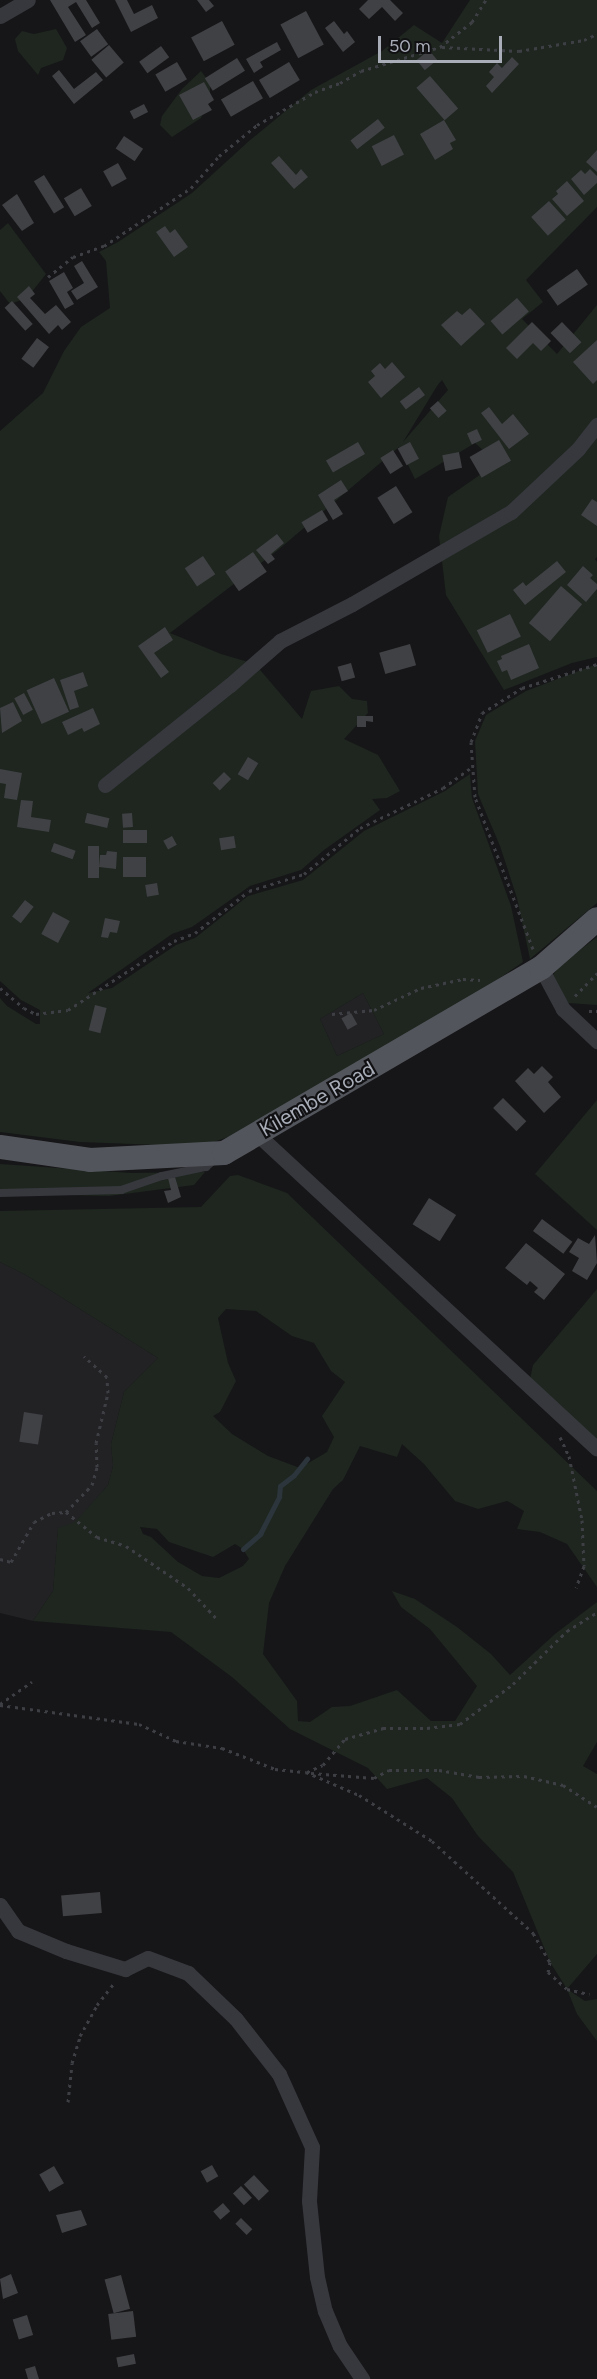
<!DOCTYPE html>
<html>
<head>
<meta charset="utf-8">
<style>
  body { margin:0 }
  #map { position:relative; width:597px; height:2379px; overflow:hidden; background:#161618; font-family:Figtree,sans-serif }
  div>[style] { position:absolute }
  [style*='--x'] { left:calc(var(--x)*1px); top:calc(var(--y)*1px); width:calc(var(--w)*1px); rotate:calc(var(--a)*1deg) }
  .built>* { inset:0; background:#222225 }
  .green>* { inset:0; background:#1e261f }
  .stream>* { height:5px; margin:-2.5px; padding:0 2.5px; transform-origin:2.5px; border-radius:2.5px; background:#2c353c }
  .building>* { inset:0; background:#404145; transform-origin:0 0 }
  .path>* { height:3px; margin-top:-1.5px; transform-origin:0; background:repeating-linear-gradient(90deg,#3d3f44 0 3px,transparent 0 7.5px) }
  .lane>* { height:8px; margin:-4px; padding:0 4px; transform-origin:4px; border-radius:4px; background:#37383d }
  .street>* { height:15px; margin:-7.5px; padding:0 7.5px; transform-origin:7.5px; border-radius:7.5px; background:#37383d }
  .primary>* { height:24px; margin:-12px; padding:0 12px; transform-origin:12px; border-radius:12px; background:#53555c }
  span { translate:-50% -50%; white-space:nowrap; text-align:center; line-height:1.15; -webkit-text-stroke:4.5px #111113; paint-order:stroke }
  .street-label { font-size:21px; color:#a8adb8 }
  .scale { position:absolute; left:378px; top:36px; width:124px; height:27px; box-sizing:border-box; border:3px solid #a8adb8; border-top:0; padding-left:8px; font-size:18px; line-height:21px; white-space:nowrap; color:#a8adb8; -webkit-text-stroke:4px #111113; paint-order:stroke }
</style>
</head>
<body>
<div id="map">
  <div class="built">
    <div style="clip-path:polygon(363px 993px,384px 1034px,337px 1056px,320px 1019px)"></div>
    <div style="clip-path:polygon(0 1262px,26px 1275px,158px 1358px,124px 1392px,111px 1444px,113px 1466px,108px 1485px,75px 1523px,58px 1529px,53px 1591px,33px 1621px,0 1613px)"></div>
  </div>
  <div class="green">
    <div style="clip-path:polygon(evenodd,470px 0,597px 0,597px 207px,526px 280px,543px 302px,522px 319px,557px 354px,597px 305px,597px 557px,595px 559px,597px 562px,597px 657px,572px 663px,504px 690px,446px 595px,439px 536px,448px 497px,497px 463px,475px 443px,415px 479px,399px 447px,278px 550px,170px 633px,221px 654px,255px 664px,302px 719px,311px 691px,339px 686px,352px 699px,367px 701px,368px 713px,344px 739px,378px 755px,400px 791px,387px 798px,372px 799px,380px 810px,324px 850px,301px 870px,250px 886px,192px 927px,172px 934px,88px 993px,112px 988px,176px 945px,195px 938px,248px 896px,303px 880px,364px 831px,445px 791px,470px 774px,472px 798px,511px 906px,523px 962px,352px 1080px,276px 1120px,211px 1143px,159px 1145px,80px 1142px,0 1132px,0 998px,7px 1006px,36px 1024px,40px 1024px,40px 1010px,21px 1000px,0 981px,0 431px,43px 393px,64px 351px,81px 327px,110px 308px,106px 261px,99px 252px,118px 242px,192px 193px,249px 141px,311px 90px,382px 51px,414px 25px,442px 43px,470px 0,442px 380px,448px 390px,403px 442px,437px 386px,442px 380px,470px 0,363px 993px,384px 1034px,337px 1056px,320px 1019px,363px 993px)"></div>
    <div style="clip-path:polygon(56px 29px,67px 48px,63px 60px,41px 68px,38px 75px,18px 51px,15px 39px,22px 31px,34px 34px)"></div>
    <div style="clip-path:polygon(201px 71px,210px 83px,210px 100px,201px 118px,172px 137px,160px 125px,162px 116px,182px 89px)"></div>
    <div style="clip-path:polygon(8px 223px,46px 274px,27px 298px,10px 304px,0 291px,0 230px)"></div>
    <div style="clip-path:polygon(597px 664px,597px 903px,530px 959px,517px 898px,500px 846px,478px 794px,475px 741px,486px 715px,526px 691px)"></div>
    <div style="clip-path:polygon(597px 937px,597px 1005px,568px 1003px,556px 988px,552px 976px,561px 964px)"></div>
    <div style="clip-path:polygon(597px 1100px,597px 1230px,535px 1174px)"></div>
    <div style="clip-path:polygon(0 1164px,131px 1173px,205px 1172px,194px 1185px,109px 1196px,26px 1194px,0 1192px)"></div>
    <div style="clip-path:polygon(evenodd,238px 1175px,287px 1193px,597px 1491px,597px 1587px,567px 1544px,540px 1532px,517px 1529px,524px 1511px,511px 1503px,507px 1501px,478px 1509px,455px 1501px,424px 1464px,402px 1444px,397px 1457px,360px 1446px,343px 1480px,333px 1489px,285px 1566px,269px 1603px,263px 1654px,297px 1701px,298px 1721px,310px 1722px,332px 1707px,350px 1706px,397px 1690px,431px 1721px,455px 1721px,477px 1686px,430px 1629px,401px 1607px,392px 1591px,415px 1599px,457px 1627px,491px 1654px,510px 1675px,555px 1634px,597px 1602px,597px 1742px,583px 1766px,597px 1774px,597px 1954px,567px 1989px,585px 2001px,597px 1999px,597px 2041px,577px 2014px,567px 1989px,550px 1962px,513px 1872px,478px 1836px,452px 1798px,427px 1778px,387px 1789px,368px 1768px,290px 1729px,232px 1677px,171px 1632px,33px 1621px,53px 1591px,58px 1528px,75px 1522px,108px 1485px,113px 1466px,111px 1444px,124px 1392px,158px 1358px,26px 1275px,0 1262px,0 1211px,201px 1207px,230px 1176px,238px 1175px,226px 1309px,256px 1311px,292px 1336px,314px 1343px,331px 1371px,345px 1382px,322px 1416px,334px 1437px,327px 1452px,300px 1468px,268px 1456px,232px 1434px,213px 1416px,220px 1412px,236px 1381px,228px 1363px,218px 1318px,226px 1309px,238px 1175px,140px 1527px,157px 1529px,169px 1542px,213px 1557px,235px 1544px,243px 1549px,249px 1559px,243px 1566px,219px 1578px,202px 1576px,178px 1562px,151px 1537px,143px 1534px,140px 1527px)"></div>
    <div style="clip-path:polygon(597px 1289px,597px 1455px,530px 1379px,533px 1365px)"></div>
  </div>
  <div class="stream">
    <div style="--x:243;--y:1549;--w:23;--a:-41"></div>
    <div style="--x:260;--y:1534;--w:42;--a:-62.8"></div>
    <div style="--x:279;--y:1497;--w:11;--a:-85"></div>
    <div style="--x:280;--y:1486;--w:18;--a:-38"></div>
    <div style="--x:294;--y:1475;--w:21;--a:-51"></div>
  </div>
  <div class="building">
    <div style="clip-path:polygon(50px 0,86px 0,100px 23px,92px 28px,76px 2px,68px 7px,86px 35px,75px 42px)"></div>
    <div style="clip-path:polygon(115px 0,127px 0,134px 14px,152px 5px,158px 18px,131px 32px)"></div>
    <div style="clip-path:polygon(197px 0,209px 0,214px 6px,206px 12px)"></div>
    <div style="clip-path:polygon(368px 0,390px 0,403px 13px,395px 21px,382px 7px,369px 19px,359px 9px)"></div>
    <div style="left:306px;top:11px;width:38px;height:29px;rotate:62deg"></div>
    <div style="left:222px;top:21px;width:27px;height:35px;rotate:62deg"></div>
    <div style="clip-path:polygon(334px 21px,344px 34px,347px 31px,355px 42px,343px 52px,325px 28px)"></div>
    <div style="left:97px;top:29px;width:19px;height:21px;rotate:54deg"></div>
    <div style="clip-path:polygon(277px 42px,281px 50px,260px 62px,263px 67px,254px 73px,246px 59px)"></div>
    <div style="left:109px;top:45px;width:23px;height:23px;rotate:50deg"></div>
    <div style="left:161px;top:46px;width:14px;height:27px;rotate:54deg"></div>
    <div style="left:429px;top:50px;width:13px;height:16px;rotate:51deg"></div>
    <div style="clip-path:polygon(512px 57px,519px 64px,492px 93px,486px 86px,494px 77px,489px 72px,497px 63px,502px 68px)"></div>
    <div style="left:237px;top:58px;width:15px;height:38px;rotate:58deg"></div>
    <div style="left:177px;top:62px;width:20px;height:25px;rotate:60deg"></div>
    <div style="left:289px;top:62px;width:21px;height:35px;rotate:59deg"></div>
    <div style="clip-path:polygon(59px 70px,74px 89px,96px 72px,103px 80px,74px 104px,52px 76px)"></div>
    <div style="left:430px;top:76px;width:43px;height:18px;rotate:49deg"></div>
    <div style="left:253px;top:81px;width:20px;height:37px;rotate:60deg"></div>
    <div style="clip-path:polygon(204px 82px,214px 100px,208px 104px,212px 110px,193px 120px,179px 95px)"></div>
    <div style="left:144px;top:104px;width:9px;height:16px;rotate:63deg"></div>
    <div style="left:378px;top:119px;width:11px;height:35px;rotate:52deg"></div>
    <div style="clip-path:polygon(444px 120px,456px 140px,450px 143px,453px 149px,435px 160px,420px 134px)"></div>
    <div style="left:394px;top:135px;width:22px;height:25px;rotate:63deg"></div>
    <div style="left:124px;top:136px;width:23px;height:15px;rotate:34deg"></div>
    <div style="clip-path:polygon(597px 150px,597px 172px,586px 162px)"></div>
    <div style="clip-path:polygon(279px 156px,296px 175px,301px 169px,308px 177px,294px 189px,271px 163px)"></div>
    <div style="left:118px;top:163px;width:18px;height:17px;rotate:61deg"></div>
    <div style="clip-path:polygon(590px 169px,597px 176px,597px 183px,584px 195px,571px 179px,581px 170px,585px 174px)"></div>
    <div style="left:44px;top:175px;width:38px;height:12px;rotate:58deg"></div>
    <div style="clip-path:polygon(567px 181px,584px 201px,567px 216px,552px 199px,558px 194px,556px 191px)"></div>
    <div style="left:81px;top:188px;width:21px;height:20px;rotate:59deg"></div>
    <div style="clip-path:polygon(17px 194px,34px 223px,22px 231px,2px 205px)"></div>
    <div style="left:549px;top:201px;width:25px;height:24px;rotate:48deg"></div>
    <div style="clip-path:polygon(165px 226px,170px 233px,175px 229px,188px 247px,174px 257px,156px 232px)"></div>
    <div style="clip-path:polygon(82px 261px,98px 287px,77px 300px,71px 291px,84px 283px,74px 266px)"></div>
    <div style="left:577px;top:269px;width:19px;height:37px;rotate:55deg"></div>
    <div style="clip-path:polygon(64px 272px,73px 288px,67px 292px,74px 304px,65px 309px,49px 281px)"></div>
    <div style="clip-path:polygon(29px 286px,35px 294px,30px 298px,45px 314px,56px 305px,71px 322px,62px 330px,58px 325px,49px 334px,17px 297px)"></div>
    <div style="left:517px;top:298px;width:18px;height:35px;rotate:49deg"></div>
    <div style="left:12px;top:301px;width:31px;height:10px;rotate:48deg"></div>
    <div style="clip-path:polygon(470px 308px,485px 324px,461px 346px,441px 325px,457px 311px,462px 315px)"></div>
    <div style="clip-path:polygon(532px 322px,551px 341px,541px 351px,533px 343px,517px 359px,506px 348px)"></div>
    <div style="left:562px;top:322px;width:28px;height:16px;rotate:46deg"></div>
    <div style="left:37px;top:338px;width:15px;height:26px;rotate:37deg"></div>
    <div style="clip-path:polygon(597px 340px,597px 380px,593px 384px,573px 362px)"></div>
    <div style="clip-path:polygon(392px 362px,405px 377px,381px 398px,368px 382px,375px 376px,371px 371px,380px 363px,385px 369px)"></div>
    <div style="left:419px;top:387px;width:10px;height:24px;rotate:53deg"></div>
    <div style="left:438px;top:401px;width:13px;height:11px;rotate:48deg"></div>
    <div style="clip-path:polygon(489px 407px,502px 424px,513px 414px,529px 434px,509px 449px,481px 413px)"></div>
    <div style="left:477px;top:429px;width:12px;height:11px;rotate:66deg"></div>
    <div style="left:499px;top:440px;width:24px;height:34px;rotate:60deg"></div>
    <div style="left:358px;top:442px;width:14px;height:37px;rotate:60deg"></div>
    <div style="left:410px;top:442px;width:19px;height:14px;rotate:62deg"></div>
    <div style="left:393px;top:450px;width:19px;height:15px;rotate:58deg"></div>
    <div style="left:459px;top:452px;width:16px;height:17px;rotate:79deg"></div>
    <div style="clip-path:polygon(341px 480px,348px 491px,334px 500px,343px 514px,333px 520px,318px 495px)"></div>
    <div style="left:396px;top:486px;width:31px;height:22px;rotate:58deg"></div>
    <div style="clip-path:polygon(592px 499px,597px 502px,597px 526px,581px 515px)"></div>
    <div style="left:322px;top:510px;width:12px;height:24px;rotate:59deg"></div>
    <div style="clip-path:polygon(277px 534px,284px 543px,271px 554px,275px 559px,268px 564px,256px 550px)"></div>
    <div style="left:253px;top:552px;width:24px;height:34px;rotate:55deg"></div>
    <div style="left:203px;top:556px;width:22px;height:22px;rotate:56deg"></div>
    <div style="clip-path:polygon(557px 561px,566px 572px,525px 605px,513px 590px,523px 582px,526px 586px)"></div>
    <div style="clip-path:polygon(583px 566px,593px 575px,590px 578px,597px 584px,597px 589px,586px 602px,567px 585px)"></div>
    <div style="left:561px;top:586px;width:28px;height:49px;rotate:41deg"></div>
    <div style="left:510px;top:614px;width:25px;height:37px;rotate:64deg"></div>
    <div style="clip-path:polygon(165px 627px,173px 640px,154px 653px,169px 672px,161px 678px,138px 646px)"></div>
    <div style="left:410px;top:644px;width:22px;height:32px;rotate:74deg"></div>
    <div style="clip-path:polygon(529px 644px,539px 668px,511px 680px,507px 670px,502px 672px,497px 661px,502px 659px,501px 656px)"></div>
    <div style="left:351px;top:663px;width:15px;height:14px;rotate:74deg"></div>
    <div style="clip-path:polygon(83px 672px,88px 686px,74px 691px,79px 707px,70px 710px,60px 680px)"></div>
    <div style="left:54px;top:678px;width:37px;height:30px;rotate:66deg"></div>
    <div style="left:24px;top:693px;width:19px;height:11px;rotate:62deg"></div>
    <div style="clip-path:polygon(13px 702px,22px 721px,2px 733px,0 708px)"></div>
    <div style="clip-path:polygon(93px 708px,100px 724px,84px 732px,82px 728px,68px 735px,62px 722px)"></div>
    <div style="clip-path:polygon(357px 716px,373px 716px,373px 722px,366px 721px,366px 727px,357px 727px)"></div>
    <div style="left:248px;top:757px;width:12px;height:20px;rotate:31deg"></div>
    <div style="clip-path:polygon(0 769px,22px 773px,17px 800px,4px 798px,6px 784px,0 783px)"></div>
    <div style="left:224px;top:772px;width:10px;height:16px;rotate:45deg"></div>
    <div style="clip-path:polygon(21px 800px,33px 801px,31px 817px,51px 820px,49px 832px,17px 827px)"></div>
    <div style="left:87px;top:813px;width:23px;height:10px;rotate:13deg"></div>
    <div style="left:132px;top:813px;width:14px;height:10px;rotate:86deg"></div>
    <div style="left:123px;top:830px;width:24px;height:13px"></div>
    <div style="left:172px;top:836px;width:10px;height:10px;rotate:61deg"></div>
    <div style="left:234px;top:836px;width:12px;height:15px;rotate:81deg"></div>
    <div style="left:54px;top:843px;width:23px;height:9px;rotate:20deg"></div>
    <div style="left:88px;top:846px;width:11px;height:32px"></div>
    <div style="clip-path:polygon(107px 851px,117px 852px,116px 869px,99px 867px,100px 855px,106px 855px)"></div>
    <div style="left:123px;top:857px;width:23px;height:20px"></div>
    <div style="left:157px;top:883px;width:12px;height:12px;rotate:81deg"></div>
    <div style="left:25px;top:900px;width:11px;height:21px;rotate:38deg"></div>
    <div style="left:53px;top:912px;width:19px;height:25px;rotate:28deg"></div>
    <div style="clip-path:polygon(105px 918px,120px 921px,117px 933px,110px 932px,108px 938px,101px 937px)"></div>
    <div style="left:95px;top:1005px;width:12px;height:26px;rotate:14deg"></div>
    <div style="left:351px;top:1013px;width:13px;height:11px;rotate:61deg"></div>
    <div style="clip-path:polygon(542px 1066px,553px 1077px,548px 1082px,561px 1097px,544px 1113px,515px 1081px,528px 1068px,534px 1074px)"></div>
    <div style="left:503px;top:1098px;width:33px;height:14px;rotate:45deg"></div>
    <div style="clip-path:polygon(175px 1177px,181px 1197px,168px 1203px,164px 1191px,171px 1190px,168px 1178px)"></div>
    <div style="left:429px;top:1198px;width:32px;height:31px;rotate:32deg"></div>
    <div style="left:542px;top:1219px;width:38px;height:15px;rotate:37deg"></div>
    <div style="clip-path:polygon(595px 1235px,597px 1263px,587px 1280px,572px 1271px,579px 1258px,569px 1252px,578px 1238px,589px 1244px)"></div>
    <div style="clip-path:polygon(526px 1243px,565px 1274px,544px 1300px,534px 1292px,538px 1288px,530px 1281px,527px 1285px,505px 1268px)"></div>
    <div style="left:24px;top:1412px;width:19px;height:30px;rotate:9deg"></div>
    <div style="left:100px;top:1892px;width:21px;height:39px;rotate:85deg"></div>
    <div style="left:212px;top:2165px;width:13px;height:13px;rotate:61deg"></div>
    <div style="left:54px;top:2166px;width:20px;height:17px;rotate:60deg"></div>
    <div style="left:254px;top:2175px;width:22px;height:14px;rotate:47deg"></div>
    <div style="left:241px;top:2186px;width:16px;height:11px;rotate:47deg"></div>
    <div style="left:223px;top:2203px;width:11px;height:13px;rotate:49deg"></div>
    <div style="clip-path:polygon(81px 2210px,87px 2225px,62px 2233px,56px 2215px)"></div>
    <div style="left:241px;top:2218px;width:16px;height:8px;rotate:45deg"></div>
    <div style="clip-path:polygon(11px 2274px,18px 2293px,3px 2299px,0 2279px)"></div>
    <div style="left:121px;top:2275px;width:35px;height:17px;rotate:75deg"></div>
    <div style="left:133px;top:2311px;width:26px;height:25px;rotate:83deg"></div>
    <div style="left:27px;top:2315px;width:21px;height:15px;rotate:73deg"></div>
    <div style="left:134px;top:2354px;width:10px;height:18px;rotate:79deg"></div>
    <div style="clip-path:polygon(35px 2366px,39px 2379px,28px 2379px,25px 2369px)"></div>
  </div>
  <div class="path">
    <div style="--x:442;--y:47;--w:77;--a:3"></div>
    <div style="--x:519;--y:51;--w:66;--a:-9.6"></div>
    <div style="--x:584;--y:40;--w:14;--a:-25"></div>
    <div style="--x:48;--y:277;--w:32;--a:-39"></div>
    <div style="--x:73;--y:257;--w:33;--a:-20"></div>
    <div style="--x:104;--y:246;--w:105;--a:-33.7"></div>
    <div style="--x:191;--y:188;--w:43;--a:-48.8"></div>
    <div style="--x:219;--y:156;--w:49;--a:-39.2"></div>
    <div style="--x:257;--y:125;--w:67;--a:-29.6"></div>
    <div style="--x:315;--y:92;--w:27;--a:-20"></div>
    <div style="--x:340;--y:83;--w:24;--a:-30"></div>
    <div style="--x:361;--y:71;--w:83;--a:-16.9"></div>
    <div style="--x:440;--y:47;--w:41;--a:-38"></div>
    <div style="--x:472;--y:22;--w:26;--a:-58"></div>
    <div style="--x:533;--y:949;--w:163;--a:-110.9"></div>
    <div style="--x:475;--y:797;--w:55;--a:-94.2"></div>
    <div style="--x:471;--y:742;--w:31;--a:-69"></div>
    <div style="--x:482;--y:713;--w:47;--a:-32"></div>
    <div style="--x:522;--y:688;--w:79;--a:-17.7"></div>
    <div style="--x:0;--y:988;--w:31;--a:40"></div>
    <div style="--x:24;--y:1008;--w:13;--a:27"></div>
    <div style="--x:36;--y:1014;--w:32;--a:-7"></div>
    <div style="--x:68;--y:1010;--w:126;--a:-33.1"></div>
    <div style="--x:174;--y:941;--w:22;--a:-21"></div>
    <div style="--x:195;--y:933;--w:68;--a:-37.9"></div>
    <div style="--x:249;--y:891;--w:58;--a:-17.2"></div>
    <div style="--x:304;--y:874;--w:72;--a:-39.4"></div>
    <div style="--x:360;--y:828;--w:92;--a:-25.7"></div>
    <div style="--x:443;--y:788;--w:36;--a:-36"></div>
    <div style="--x:575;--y:996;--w:32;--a:-46"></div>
    <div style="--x:589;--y:1011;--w:8;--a:0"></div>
    <div style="--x:332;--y:1014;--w:42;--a:-5.4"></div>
    <div style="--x:374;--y:1010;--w:52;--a:-25.1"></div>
    <div style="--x:421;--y:988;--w:43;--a:-12.1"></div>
    <div style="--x:463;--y:979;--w:17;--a:3"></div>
    <div style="--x:560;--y:1437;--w:21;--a:65"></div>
    <div style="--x:569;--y:1456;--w:65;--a:78.5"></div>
    <div style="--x:582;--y:1520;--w:46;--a:87.5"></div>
    <div style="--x:584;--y:1566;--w:23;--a:110"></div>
    <div style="--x:66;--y:1512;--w:40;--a:39"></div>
    <div style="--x:97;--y:1537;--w:30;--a:17"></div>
    <div style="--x:126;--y:1546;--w:75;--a:34.1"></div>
    <div style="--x:188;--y:1588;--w:42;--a:46.9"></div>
    <div style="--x:0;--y:1559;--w:11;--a:15"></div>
    <div style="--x:11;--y:1562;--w:46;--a:-60.1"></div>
    <div style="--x:34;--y:1522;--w:20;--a:-27"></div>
    <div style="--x:52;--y:1513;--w:14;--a:-4"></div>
    <div style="--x:66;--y:1512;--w:37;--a:-46"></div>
    <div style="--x:92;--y:1485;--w:19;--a:-74"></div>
    <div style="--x:97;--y:1467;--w:24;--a:-92"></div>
    <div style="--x:96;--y:1443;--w:51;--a:-76.5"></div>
    <div style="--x:108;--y:1393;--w:16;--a:-94"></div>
    <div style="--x:107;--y:1377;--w:31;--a:-138"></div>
    <div style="--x:0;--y:1704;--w:39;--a:-35"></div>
    <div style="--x:0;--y:1705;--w:140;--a:7.8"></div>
    <div style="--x:139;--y:1724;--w:41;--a:24.7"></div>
    <div style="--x:176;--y:1741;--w:47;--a:8.7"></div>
    <div style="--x:222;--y:1748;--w:57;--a:21.6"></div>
    <div style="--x:275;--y:1769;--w:31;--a:6"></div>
    <div style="--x:306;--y:1772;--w:58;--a:23.5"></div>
    <div style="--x:359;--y:1795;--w:86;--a:32.2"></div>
    <div style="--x:432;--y:1841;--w:137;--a:42.3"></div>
    <div style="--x:533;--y:1933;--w:34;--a:60"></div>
    <div style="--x:550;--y:1962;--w:10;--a:101"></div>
    <div style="--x:548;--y:1972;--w:25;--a:42"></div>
    <div style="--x:567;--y:1989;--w:23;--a:13"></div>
    <div style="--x:307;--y:1772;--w:17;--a:-24"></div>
    <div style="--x:323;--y:1765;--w:34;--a:-50"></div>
    <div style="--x:345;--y:1739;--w:40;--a:-16"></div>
    <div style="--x:383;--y:1728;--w:44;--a:0"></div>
    <div style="--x:427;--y:1728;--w:33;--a:-7"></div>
    <div style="--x:460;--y:1724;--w:66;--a:-37"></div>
    <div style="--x:513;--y:1684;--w:76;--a:-44.5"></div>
    <div style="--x:567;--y:1631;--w:36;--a:-32"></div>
    <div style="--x:311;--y:1773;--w:63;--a:4.5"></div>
    <div style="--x:374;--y:1778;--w:17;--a:-28"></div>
    <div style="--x:389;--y:1770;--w:50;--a:0"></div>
    <div style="--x:439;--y:1770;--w:41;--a:9.9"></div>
    <div style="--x:479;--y:1777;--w:45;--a:-1.3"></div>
    <div style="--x:524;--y:1776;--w:40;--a:13"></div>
    <div style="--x:563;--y:1785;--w:40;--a:32.9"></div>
    <div style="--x:68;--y:2102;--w:39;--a:-84"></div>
    <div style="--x:72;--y:2063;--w:28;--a:-73"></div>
    <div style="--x:80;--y:2036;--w:35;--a:-61"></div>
    <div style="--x:97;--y:2005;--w:28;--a:-52"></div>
  </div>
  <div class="lane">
    <div style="--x:0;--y:1193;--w:121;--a:-1.4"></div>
    <div style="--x:121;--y:1190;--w:43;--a:-18.9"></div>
    <div style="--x:162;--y:1176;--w:45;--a:-11.6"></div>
    <div style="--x:206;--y:1167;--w:9;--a:-41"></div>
  </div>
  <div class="street">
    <div style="--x:0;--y:16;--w:32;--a:-30"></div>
    <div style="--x:105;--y:785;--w:160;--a:-38.7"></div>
    <div style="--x:230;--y:685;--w:67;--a:-41.3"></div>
    <div style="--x:280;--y:641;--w:81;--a:-27.2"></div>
    <div style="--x:352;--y:604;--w:184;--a:-30.1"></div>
    <div style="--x:511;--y:512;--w:92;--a:-43.2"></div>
    <div style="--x:578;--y:449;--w:31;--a:-52"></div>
    <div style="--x:541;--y:968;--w:47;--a:61.8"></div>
    <div style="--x:563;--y:1009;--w:47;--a:43.3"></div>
    <div style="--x:257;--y:1134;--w:463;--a:42.8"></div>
    <div style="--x:0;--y:1905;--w:32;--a:55"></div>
    <div style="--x:18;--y:1931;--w:52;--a:22.6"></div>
    <div style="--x:66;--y:1951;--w:62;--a:17"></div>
    <div style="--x:125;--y:1969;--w:25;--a:-26"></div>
    <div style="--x:148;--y:1958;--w:43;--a:20.6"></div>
    <div style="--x:188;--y:1973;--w:66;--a:43.8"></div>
    <div style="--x:236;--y:2019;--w:70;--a:52"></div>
    <div style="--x:279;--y:2074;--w:80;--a:65.7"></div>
    <div style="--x:312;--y:2147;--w:54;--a:93.2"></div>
    <div style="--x:309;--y:2201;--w:76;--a:84"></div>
    <div style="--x:317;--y:2277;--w:35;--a:77"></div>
    <div style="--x:325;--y:2311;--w:38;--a:67"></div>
    <div style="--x:340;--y:2346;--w:40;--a:56"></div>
  </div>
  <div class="primary">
    <div style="--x:0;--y:1147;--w:91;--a:8.2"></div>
    <div style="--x:90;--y:1160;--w:134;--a:-3"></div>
    <div style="--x:224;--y:1153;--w:367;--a:-30.3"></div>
    <div style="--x:541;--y:968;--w:74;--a:-41.2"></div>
  </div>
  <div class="street-label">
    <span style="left:317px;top:1099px;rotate:-30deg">Kilembe Road</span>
  </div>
  <div class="scale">50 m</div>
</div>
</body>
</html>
